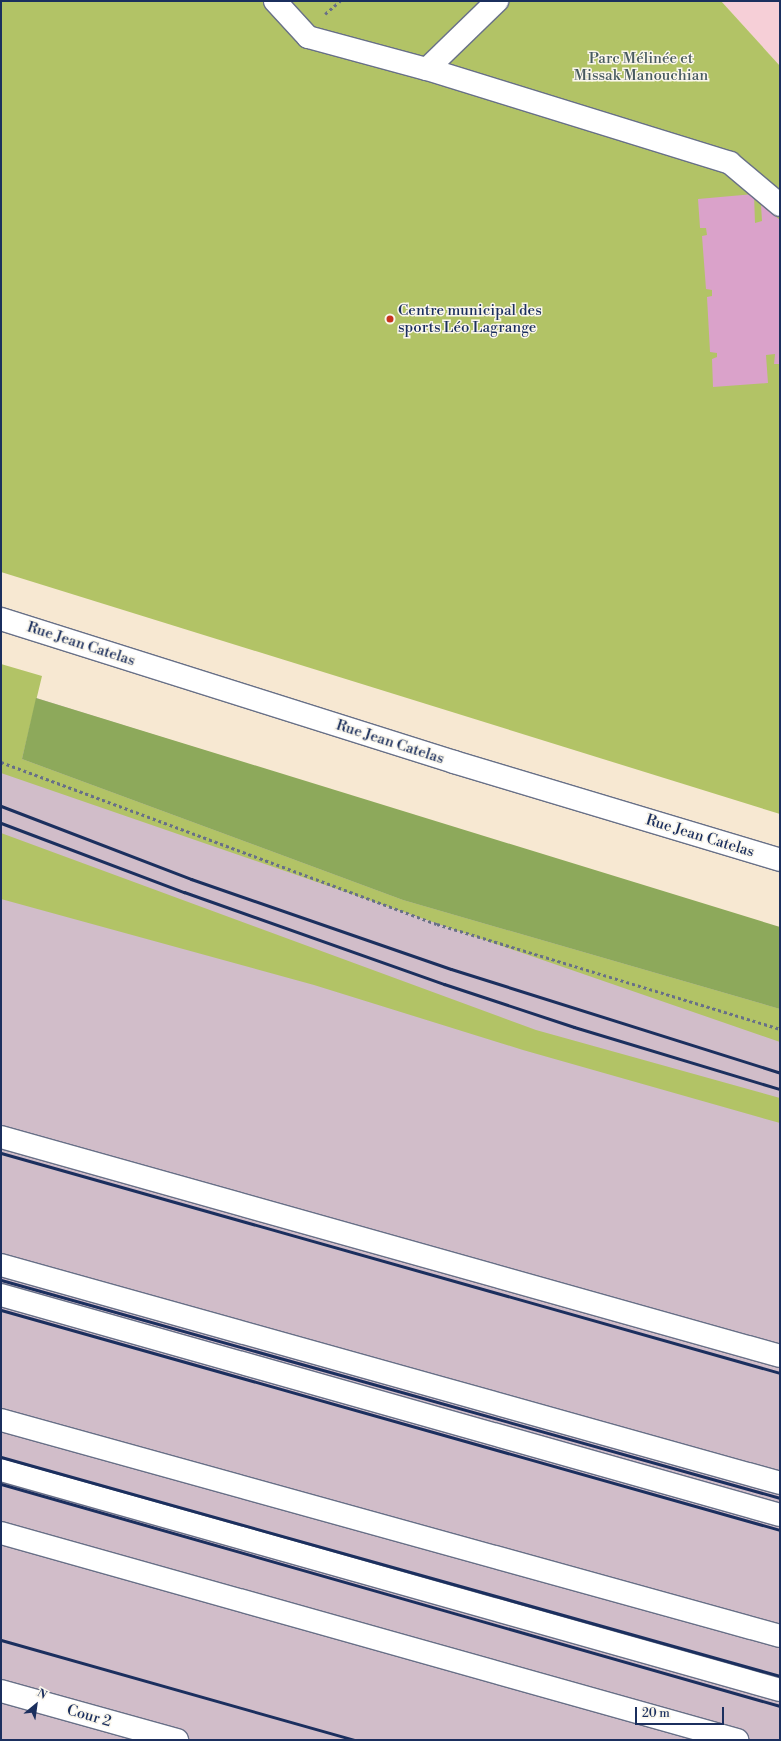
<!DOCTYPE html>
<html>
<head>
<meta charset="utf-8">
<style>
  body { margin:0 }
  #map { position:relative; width:781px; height:1741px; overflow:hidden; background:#f7e8d2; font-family:"Libre Bodoni",serif }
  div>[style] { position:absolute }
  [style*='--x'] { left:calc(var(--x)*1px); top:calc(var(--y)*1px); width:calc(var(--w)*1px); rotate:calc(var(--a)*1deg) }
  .built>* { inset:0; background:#f6cfd7 }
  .industrial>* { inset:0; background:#d1bdc9 }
  .green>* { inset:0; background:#b2c366 }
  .forest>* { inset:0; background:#8da95b }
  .building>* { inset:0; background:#daa2ca }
  .path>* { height:2.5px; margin-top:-1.25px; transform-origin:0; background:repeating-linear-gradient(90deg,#687087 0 3px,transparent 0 6px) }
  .roads { filter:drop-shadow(1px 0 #687087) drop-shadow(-1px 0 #687087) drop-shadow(0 1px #687087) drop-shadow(0 -1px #687087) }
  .minor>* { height:22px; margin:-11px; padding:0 11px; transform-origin:11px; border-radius:11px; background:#fff }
  .rail>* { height:3px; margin:-1.5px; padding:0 1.5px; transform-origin:1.5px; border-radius:1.5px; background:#1b2f5e }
  .dots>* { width:11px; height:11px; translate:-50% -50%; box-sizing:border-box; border:2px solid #fbf7ec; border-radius:50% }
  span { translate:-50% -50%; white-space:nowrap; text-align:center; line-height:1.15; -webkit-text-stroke:3px #fbf7ec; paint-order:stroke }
  .park-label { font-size:15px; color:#485b60 }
  .poi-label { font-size:15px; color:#1b2f5e }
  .left { translate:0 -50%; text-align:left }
  .street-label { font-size:15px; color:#1b2f5e }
  .frame { position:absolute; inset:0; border:2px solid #1b2f5e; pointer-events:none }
  .north { position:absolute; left:16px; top:1685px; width:40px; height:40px; -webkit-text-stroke:3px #fbf7ec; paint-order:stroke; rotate:29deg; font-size:11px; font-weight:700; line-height:16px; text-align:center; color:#1b2f5e }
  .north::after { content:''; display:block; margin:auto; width:14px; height:18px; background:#1b2f5e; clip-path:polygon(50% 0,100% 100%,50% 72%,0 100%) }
  .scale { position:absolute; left:635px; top:1707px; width:89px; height:18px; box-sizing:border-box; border:2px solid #1b2f5e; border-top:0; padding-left:5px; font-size:12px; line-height:14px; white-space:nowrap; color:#1b2f5e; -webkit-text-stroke:3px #fbf7ec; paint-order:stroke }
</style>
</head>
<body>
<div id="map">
  <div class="built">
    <div style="clip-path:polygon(721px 1px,780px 1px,780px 66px)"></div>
  </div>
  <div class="industrial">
    <div style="clip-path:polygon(1px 687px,780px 930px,780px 1740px,1px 1740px)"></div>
  </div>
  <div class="green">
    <div style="clip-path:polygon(1px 1px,721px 1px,780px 66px,780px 814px,1px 572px)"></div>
    <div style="clip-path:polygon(1px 664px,42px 676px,22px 759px,403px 900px,780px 1009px,780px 1042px,1px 773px)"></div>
    <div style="clip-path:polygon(1px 833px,536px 1030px,780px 1098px,780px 1123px,523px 1050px,314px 985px,1px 899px)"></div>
  </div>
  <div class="forest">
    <div style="clip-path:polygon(36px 698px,780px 927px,780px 1009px,403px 900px,22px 759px)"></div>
  </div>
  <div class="building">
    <div style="clip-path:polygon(754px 194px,755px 223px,762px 221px,761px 205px,780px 220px,780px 364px,774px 364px,775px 354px,766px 355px,768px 383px,713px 387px,712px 359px,717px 357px,717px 353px,710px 352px,707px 297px,712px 296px,712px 290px,706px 289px,702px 236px,707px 235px,706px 228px,700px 228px,698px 199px)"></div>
  </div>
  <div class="path">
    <div style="--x:325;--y:14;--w:20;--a:-41"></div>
    <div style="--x:1;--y:762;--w:465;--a:20.4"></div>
    <div style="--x:437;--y:924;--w:359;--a:17"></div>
  </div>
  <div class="roads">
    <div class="minor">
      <div style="--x:275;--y:1;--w:49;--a:47.5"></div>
      <div style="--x:308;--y:37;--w:123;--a:15.1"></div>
      <div style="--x:427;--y:69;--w:317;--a:17.2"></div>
      <div style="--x:730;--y:163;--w:65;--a:40"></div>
      <div style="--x:427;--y:69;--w:98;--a:-44.2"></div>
      <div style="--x:1;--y:619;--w:475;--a:17.5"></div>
      <div style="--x:454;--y:762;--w:340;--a:16.7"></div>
      <div style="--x:1;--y:1137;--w:809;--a:15.7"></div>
      <div style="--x:1;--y:1265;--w:809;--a:15.63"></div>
      <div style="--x:1;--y:1295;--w:809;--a:15.77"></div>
      <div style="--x:1;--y:1420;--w:808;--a:15.5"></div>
      <div style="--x:1;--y:1470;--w:809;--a:15.77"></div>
      <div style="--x:1;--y:1533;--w:765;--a:15.71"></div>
      <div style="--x:1;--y:1691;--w:183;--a:15.6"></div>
    </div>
  </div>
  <div class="rail">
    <div style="--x:1;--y:806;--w:204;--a:21"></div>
    <div style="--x:191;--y:879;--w:275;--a:19.1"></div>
    <div style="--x:451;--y:969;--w:345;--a:17.5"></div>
    <div style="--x:1;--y:823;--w:196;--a:20.7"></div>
    <div style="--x:184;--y:892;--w:276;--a:19.5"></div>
    <div style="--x:444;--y:984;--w:137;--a:18.3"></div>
    <div style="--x:574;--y:1027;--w:215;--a:16.8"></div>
    <div style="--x:1;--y:1153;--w:809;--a:15.77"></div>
    <div style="--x:1;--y:1280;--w:809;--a:15.63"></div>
    <div style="--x:1;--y:1310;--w:809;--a:15.77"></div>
    <div style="--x:1;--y:1457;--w:809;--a:15.7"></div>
    <div style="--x:1;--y:1484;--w:810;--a:15.91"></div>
    <div style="--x:1;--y:1640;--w:367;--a:15.8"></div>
  </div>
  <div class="dots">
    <div style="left:390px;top:319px;background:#c8321e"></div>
  </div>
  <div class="park-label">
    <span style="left:641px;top:67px">Parc Mélinée et<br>Missak Manouchian</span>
  </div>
  <div class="poi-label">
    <span class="left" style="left:398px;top:319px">Centre municipal des<br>sports Léo Lagrange</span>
  </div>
  <div class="street-label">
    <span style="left:81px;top:644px;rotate:18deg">Rue Jean Catelas</span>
    <span style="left:390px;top:742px;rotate:18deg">Rue Jean Catelas</span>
    <span style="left:700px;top:836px;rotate:17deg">Rue Jean Catelas</span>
    <span style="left:89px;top:1716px;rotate:16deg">Cour 2</span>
  </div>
  <div class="frame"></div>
  <div class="north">N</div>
  <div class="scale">20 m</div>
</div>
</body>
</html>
